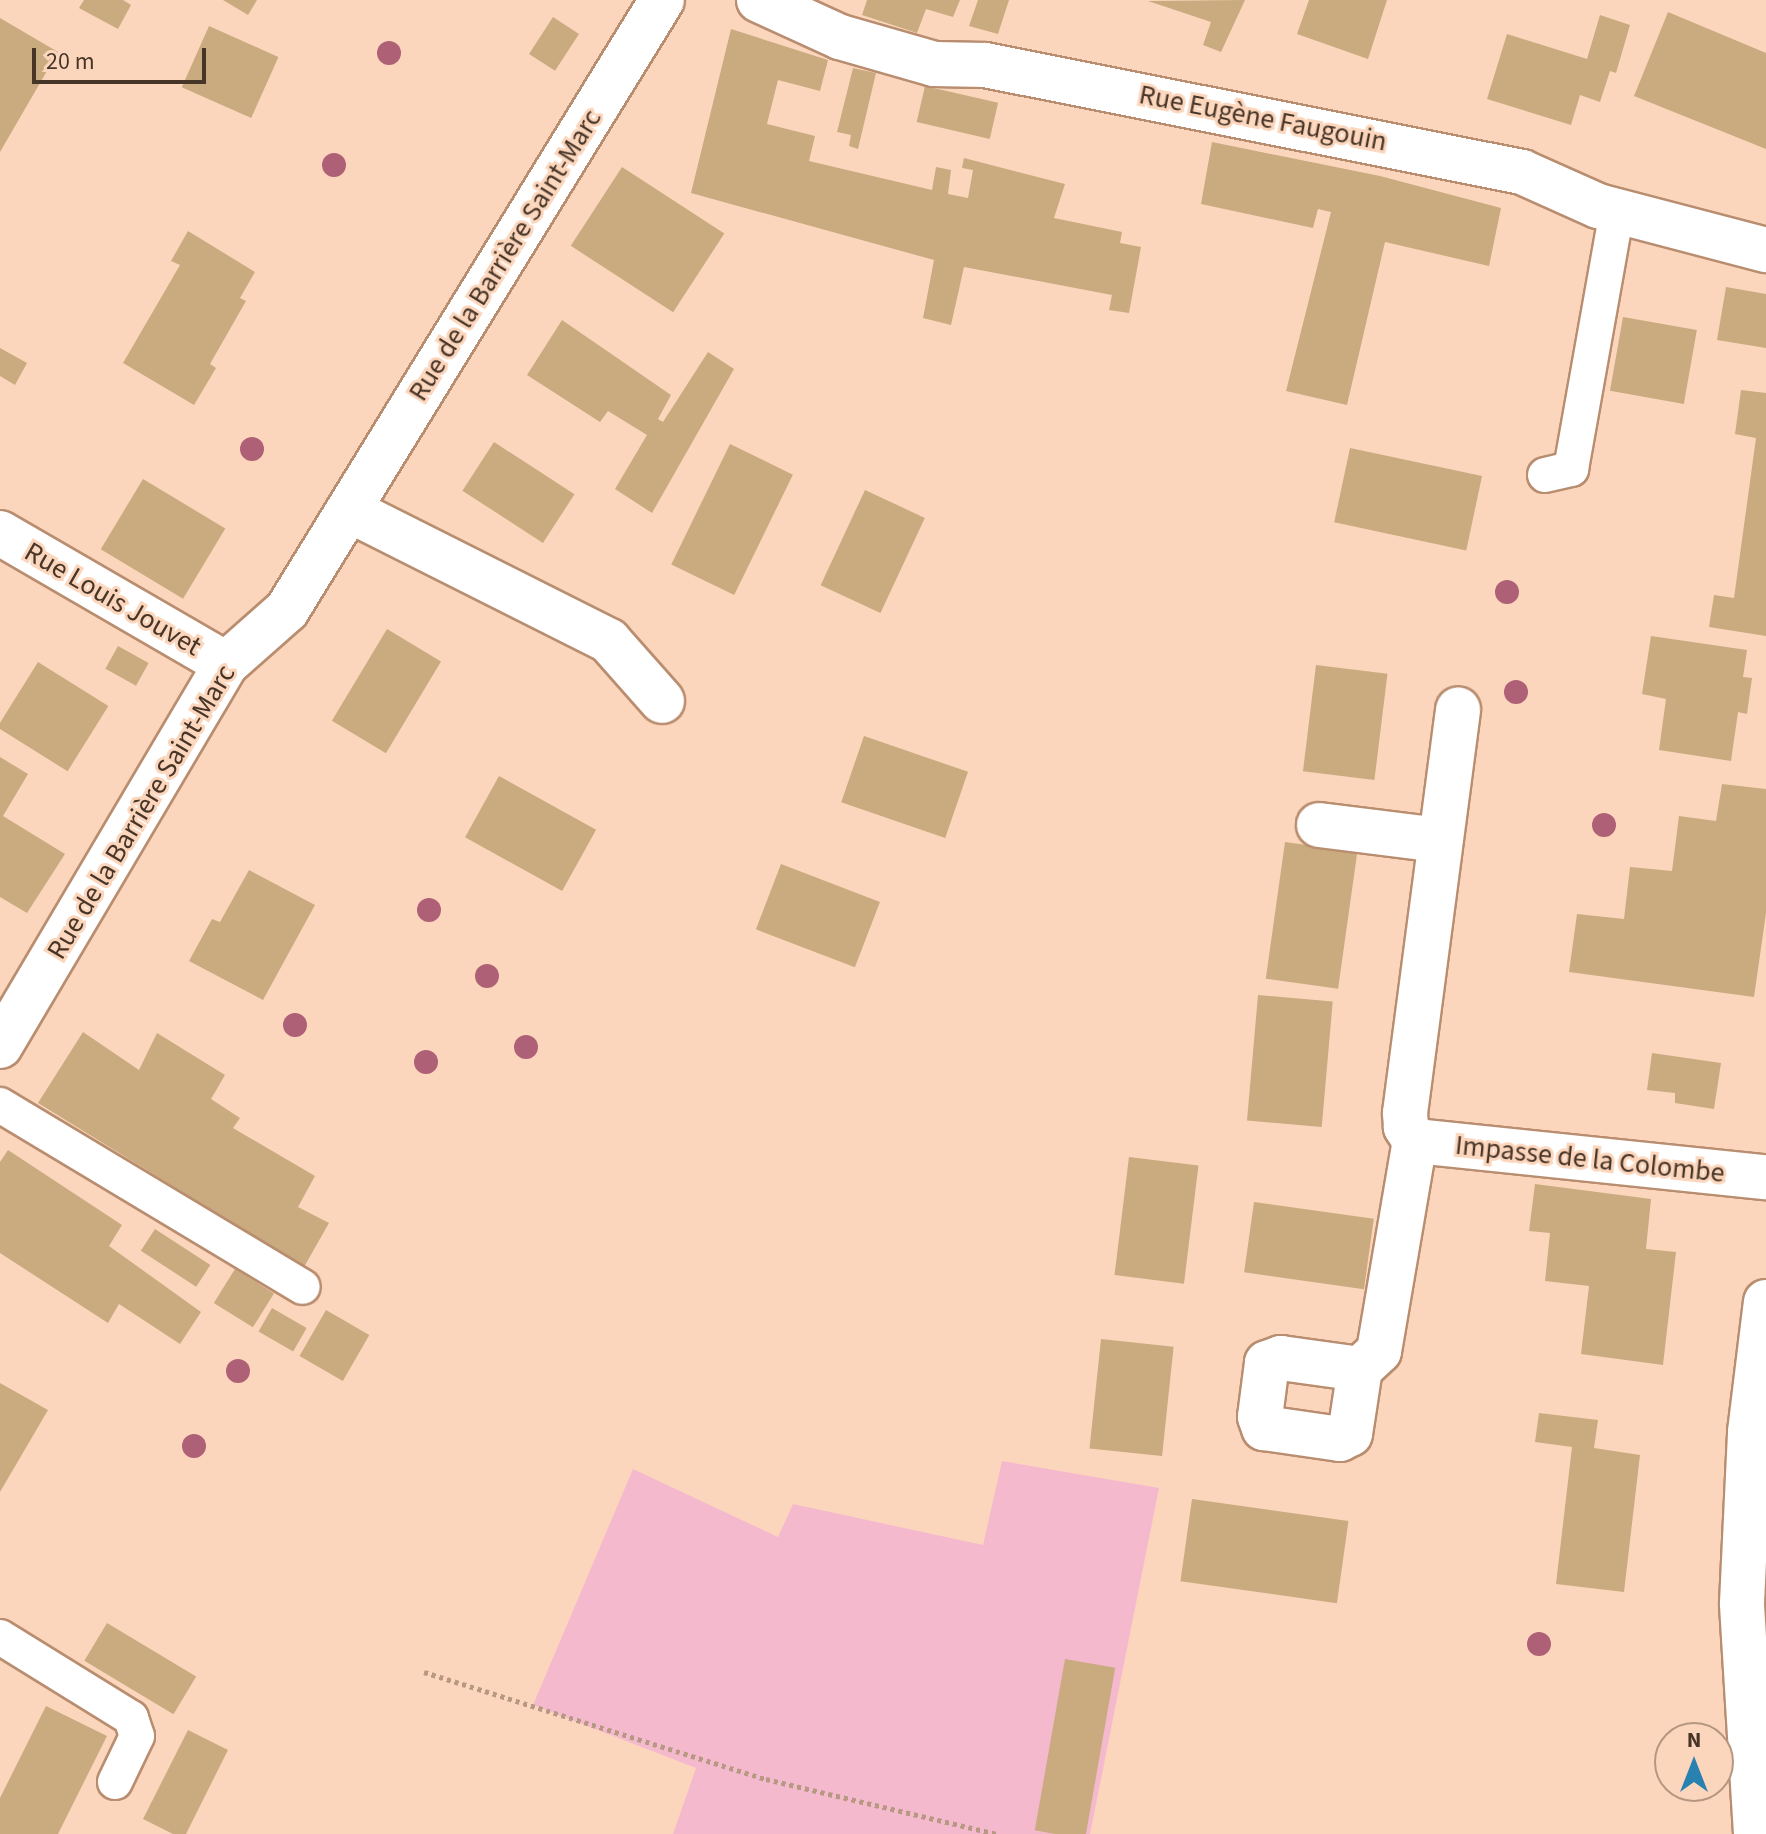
<!DOCTYPE html>
<html>
<head>
<meta charset="utf-8">
<style>
  body { margin:0 }
  #map { position:relative; width:1766px; height:1834px; overflow:hidden; background:#fcd6bc; font-family:"Source Sans 3",sans-serif }
  div>[style] { position:absolute }
  [style*='--x'] { left:calc(var(--x)*1px); top:calc(var(--y)*1px); width:calc(var(--w)*1px); rotate:calc(var(--a)*1deg) }
  .green>* { inset:0; background:#f4b9cd }
  .building>* { inset:0; background:#c9ab7f; transform-origin:0 0 }
  .path>* { height:5px; margin-top:-2.5px; transform-origin:0; background:repeating-linear-gradient(90deg,#b69883 0 4px,transparent 0 8px) }
  .roads { filter:drop-shadow(2px 0 #b98d6f) drop-shadow(-2px 0 #b98d6f) drop-shadow(0 2px #b98d6f) drop-shadow(0 -2px #b98d6f) }
  .service>* { height:34px; margin:-17px; padding:0 17px; transform-origin:17px; border-radius:17px; background:#fff }
  .minor>* { height:44px; margin:-22px; padding:0 22px; transform-origin:22px; border-radius:22px; background:#fff }
  .secondary>* { height:44px; margin:-22px; padding:0 22px; transform-origin:22px; border-radius:22px; background:#fff }
  .trees>* { width:24px; height:24px; margin:-12px; border-radius:50%; background:#ae6076 }
  span { translate:-50% -50%; white-space:nowrap; text-align:center; line-height:1.15; -webkit-text-stroke:6px #fcd6bc; paint-order:stroke }
  .street-label { font-size:28px; color:#473528 }
  .north { position:absolute; left:1654px; top:1722px; width:80px; height:80px; box-sizing:border-box; background:#fcd6bc; border:2px solid #b49681; border-radius:50%; rotate:0deg; font-size:22px; font-weight:700; line-height:32px; text-align:center; color:#473528 }
  .north::after { content:''; display:block; margin:auto; width:28px; height:36px; background:#2981b0; clip-path:polygon(50% 0,100% 100%,50% 72%,0 100%) }
  .scale { position:absolute; left:32px; top:48px; width:174px; height:36px; box-sizing:border-box; border:4px solid #473528; border-top:0; padding-left:10px; font-size:24px; line-height:28px; white-space:nowrap; color:#473528; -webkit-text-stroke:6px #fcd6bc; paint-order:stroke }
</style>
</head>
<body>
<div id="map">
  <div class="green">
    <div style="clip-path:polygon(1002px 1461px,1159px 1488px,1090px 1834px,673px 1834px,696px 1768px,533px 1705px,633px 1469px,778px 1537px,793px 1504px,983px 1545px)"></div>
  </div>
  <div class="building">
    <div style="clip-path:polygon(84px 0,123px 0,131px 5px,118px 29px,79px 8px)"></div>
    <div style="clip-path:polygon(223px 0,257px 0,248px 15px)"></div>
    <div style="clip-path:polygon(867px 0,960px 0,953px 17px,926px 9px,917px 33px,862px 15px)"></div>
    <div style="clip-path:polygon(978px 0,1009px 0,998px 34px,969px 26px)"></div>
    <div style="clip-path:polygon(1245px 0,1221px 52px,1203px 45px,1211px 22px,1148px 1px)"></div>
    <div style="clip-path:polygon(1309px 0,1387px 0,1368px 59px,1297px 34px)"></div>
    <div style="clip-path:polygon(1668px 12px,1766px 53px,1766px 149px,1634px 96px)"></div>
    <div style="clip-path:polygon(1600px 15px,1630px 25px,1616px 73px,1610px 71px,1600px 102px,1580px 95px,1571px 125px,1487px 99px,1507px 34px,1587px 59px)"></div>
    <div style="left:553px;top:17px;width:31px;height:44px;rotate:33deg"></div>
    <div style="clip-path:polygon(0 18px,58px 52px,0 152px)"></div>
    <div style="left:209px;top:26px;width:76px;height:67px;rotate:24deg"></div>
    <div style="clip-path:polygon(731px 29px,828px 60px,820px 91px,778px 80px,767px 124px,815px 136px,809px 161px,932px 190px,936px 167px,951px 170px,948px 194px,968px 198px,973px 170px,962px 168px,964px 158px,1065px 184px,1054px 218px,1122px 232px,1120px 243px,1141px 247px,1129px 313px,1109px 310px,1112px 295px,964px 267px,951px 325px,923px 318px,934px 260px,691px 193px)"></div>
    <div style="clip-path:polygon(853px 68px,876px 73px,858px 149px,849px 146px,851px 135px,837px 132px)"></div>
    <div style="left:925px;top:86px;width:75px;height:37px;rotate:13deg"></div>
    <div style="clip-path:polygon(1212px 142px,1380px 176px,1501px 208px,1489px 266px,1385px 242px,1347px 405px,1286px 391px,1331px 212px,1318px 209px,1313px 228px,1201px 204px)"></div>
    <div style="left:622px;top:167px;width:122px;height:94px;rotate:33deg"></div>
    <div style="clip-path:polygon(188px 231px,255px 272px,240px 298px,246px 301px,210px 364px,216px 368px,194px 405px,123px 363px,180px 265px,171px 261px)"></div>
    <div style="clip-path:polygon(1726px 287px,1766px 294px,1766px 348px,1717px 340px)"></div>
    <div style="left:1623px;top:317px;width:75px;height:75px;rotate:10deg"></div>
    <div style="clip-path:polygon(562px 320px,671px 395px,658px 419px,663px 422px,708px 352px,734px 369px,652px 513px,615px 489px,647px 435px,608px 411px,600px 422px,527px 375px)"></div>
    <div style="clip-path:polygon(0 348px,27px 363px,15px 385px,0 376px)"></div>
    <div style="clip-path:polygon(1741px 390px,1766px 393px,1766px 636px,1709px 627px,1714px 595px,1734px 598px,1756px 438px,1735px 434px)"></div>
    <div style="left:494px;top:442px;width:96px;height:58px;rotate:33deg"></div>
    <div style="left:730px;top:444px;width:70px;height:134px;rotate:26deg"></div>
    <div style="left:1350px;top:448px;width:135px;height:76px;rotate:12deg"></div>
    <div style="left:143px;top:479px;width:96px;height:82px;rotate:31deg"></div>
    <div style="left:865px;top:490px;width:66px;height:105px;rotate:25deg"></div>
    <div style="left:387px;top:629px;width:63px;height:107px;rotate:31deg"></div>
    <div style="clip-path:polygon(1651px 636px,1747px 650px,1743px 677px,1752px 678px,1747px 714px,1738px 712px,1731px 761px,1659px 750px,1666px 699px,1642px 694px)"></div>
    <div style="left:118px;top:646px;width:35px;height:26px;rotate:29deg"></div>
    <div style="left:38px;top:662px;width:83px;height:77px;rotate:32deg"></div>
    <div style="left:1316px;top:665px;width:72px;height:107px;rotate:7deg"></div>
    <div style="left:864px;top:736px;width:110px;height:70px;rotate:19deg"></div>
    <div style="clip-path:polygon(0 757px,28px 774px,3px 816px,65px 854px,27px 913px,0 897px)"></div>
    <div style="left:499px;top:776px;width:111px;height:70px;rotate:29deg"></div>
    <div style="clip-path:polygon(1722px 784px,1766px 789px,1766px 913px,1754px 997px,1569px 972px,1577px 914px,1624px 919px,1630px 867px,1672px 871px,1679px 816px,1716px 821px)"></div>
    <div style="left:1285px;top:842px;width:73px;height:138px;rotate:8deg"></div>
    <div style="left:781px;top:864px;width:106px;height:70px;rotate:21deg"></div>
    <div style="clip-path:polygon(249px 870px,315px 905px,263px 1000px,189px 961px,212px 919px,220px 922px)"></div>
    <div style="left:1258px;top:995px;width:75px;height:126px;rotate:5deg"></div>
    <div style="clip-path:polygon(83px 1032px,139px 1070px,157px 1033px,225px 1075px,211px 1099px,240px 1118px,233px 1128px,315px 1176px,298px 1207px,329px 1223px,304px 1267px,38px 1103px)"></div>
    <div style="clip-path:polygon(1652px 1053px,1721px 1063px,1714px 1109px,1675px 1103px,1675px 1093px,1647px 1090px)"></div>
    <div style="clip-path:polygon(8px 1150px,122px 1225px,109px 1246px,201px 1312px,180px 1344px,119px 1304px,108px 1323px,0 1253px,0 1162px)"></div>
    <div style="left:1129px;top:1157px;width:70px;height:119px;rotate:7deg"></div>
    <div style="clip-path:polygon(1535px 1184px,1651px 1199px,1646px 1249px,1676px 1252px,1663px 1365px,1581px 1354px,1589px 1286px,1545px 1281px,1550px 1233px,1529px 1231px)"></div>
    <div style="left:1254px;top:1202px;width:121px;height:71px;rotate:8deg"></div>
    <div style="left:155px;top:1229px;width:66px;height:26px;rotate:33deg"></div>
    <div style="left:235px;top:1269px;width:46px;height:40px;rotate:32deg"></div>
    <div style="left:272px;top:1308px;width:40px;height:27px;rotate:30deg"></div>
    <div style="left:326px;top:1310px;width:50px;height:53px;rotate:30deg"></div>
    <div style="left:1101px;top:1339px;width:73px;height:110px;rotate:6deg"></div>
    <div style="clip-path:polygon(0 1383px,48px 1410px,0 1492px)"></div>
    <div style="clip-path:polygon(1539px 1413px,1598px 1420px,1594px 1448px,1640px 1455px,1624px 1592px,1556px 1584px,1572px 1447px,1535px 1442px)"></div>
    <div style="left:1192px;top:1499px;width:158px;height:83px;rotate:8deg"></div>
    <div style="left:107px;top:1623px;width:104px;height:44px;rotate:31deg"></div>
    <div style="left:1065px;top:1659px;width:51px;height:174px;rotate:10deg"></div>
    <div style="clip-path:polygon(46px 1706px,107px 1736px,58px 1834px,0 1834px,0 1798px)"></div>
    <div style="clip-path:polygon(188px 1730px,228px 1750px,186px 1834px,173px 1834px,143px 1819px)"></div>
  </div>
  <div class="path">
    <div style="--x:424;--y:1672;--w:358;--a:17.4"></div>
    <div style="--x:766;--y:1779;--w:237;--a:13.4"></div>
  </div>
  <div class="roads">
    <div class="service">
      <div style="--x:1545;--y:475;--w:27;--a:-13"></div>
      <div style="--x:1571;--y:469;--w:262;--a:-79.9"></div>
      <div style="--x:0;--y:1105;--w:353;--a:31"></div>
      <div style="--x:0;--y:1637;--w:154;--a:31.7"></div>
      <div style="--x:131;--y:1718;--w:19;--a:72"></div>
      <div style="--x:137;--y:1736;--w:51;--a:115.6"></div>
    </div>
    <div class="minor">
      <div style="--x:759;--y:0;--w:89;--a:24.6"></div>
      <div style="--x:840;--y:37;--w:98;--a:16"></div>
      <div style="--x:934;--y:64;--w:51;--a:1.1"></div>
      <div style="--x:985;--y:65;--w:548;--a:11.27"></div>
      <div style="--x:1522;--y:172;--w:83;--a:24.1"></div>
      <div style="--x:1598;--y:206;--w:174;--a:14.7"></div>
      <div style="--x:349;--y:510;--w:291;--a:26.7"></div>
      <div style="--x:609;--y:641;--w:80;--a:48.5"></div>
      <div style="--x:0;--y:533;--w:261;--a:30.1"></div>
      <div style="--x:1319;--y:825;--w:122;--a:7.1"></div>
      <div style="--x:1415;--y:1141;--w:353;--a:5.9"></div>
      <div style="--x:1360;--y:1369;--w:80;--a:-172.1"></div>
      <div style="--x:1281;--y:1358;--w:15;--a:160"></div>
      <div style="--x:1267;--y:1363;--w:54;--a:97.4"></div>
      <div style="--x:1260;--y:1417;--w:12;--a:70"></div>
      <div style="--x:1264;--y:1428;--w:77;--a:8.2"></div>
      <div style="--x:1340;--y:1439;--w:11;--a:-27"></div>
      <div style="--x:1350;--y:1434;--w:66;--a:-81.3"></div>
      <div style="--x:1360;--y:1369;--w:26;--a:-43"></div>
      <div style="--x:1379;--y:1351;--w:213;--a:-80.3"></div>
      <div style="--x:1415;--y:1141;--w:17;--a:-123"></div>
      <div style="--x:1406;--y:1127;--w:14;--a:-94"></div>
      <div style="--x:1405;--y:1113;--w:407;--a:-82.5"></div>
      <div style="--x:1756;--y:1834;--w:231;--a:-93.5"></div>
      <div style="--x:1742;--y:1603;--w:171;--a:-87.3"></div>
      <div style="--x:1750;--y:1432;--w:131;--a:-83"></div>
    </div>
    <div class="secondary">
      <div style="--x:0;--y:1046;--w:444;--a:-59.4"></div>
      <div style="--x:226;--y:664;--w:81;--a:-41.5"></div>
      <div style="--x:287;--y:610;--w:716;--a:-58.42"></div>
    </div>
  </div>
  <div class="trees">
    <div style="left:389px;top:53px"></div>
    <div style="left:334px;top:165px"></div>
    <div style="left:252px;top:449px"></div>
    <div style="left:1507px;top:592px"></div>
    <div style="left:1516px;top:692px"></div>
    <div style="left:1604px;top:825px"></div>
    <div style="left:429px;top:910px"></div>
    <div style="left:487px;top:976px"></div>
    <div style="left:295px;top:1025px"></div>
    <div style="left:526px;top:1047px"></div>
    <div style="left:426px;top:1062px"></div>
    <div style="left:238px;top:1371px"></div>
    <div style="left:194px;top:1446px"></div>
    <div style="left:1539px;top:1644px"></div>
  </div>
  <div class="street-label">
    <span style="left:1263px;top:118px;rotate:11deg">Rue Eugène Faugouin</span>
    <span style="left:505px;top:255px;rotate:-58deg">Rue de la Barrière Saint-Marc</span>
    <span style="left:113px;top:599px;rotate:30deg">Rue Louis Jouvet</span>
    <span style="left:141px;top:812px;rotate:-59deg">Rue de la Barrière Saint-Marc</span>
    <span style="left:1590px;top:1159px;rotate:6deg">Impasse de la Colombe</span>
  </div>
  <div class="north">N</div>
  <div class="scale">20 m</div>
</div>
</body>
</html>
